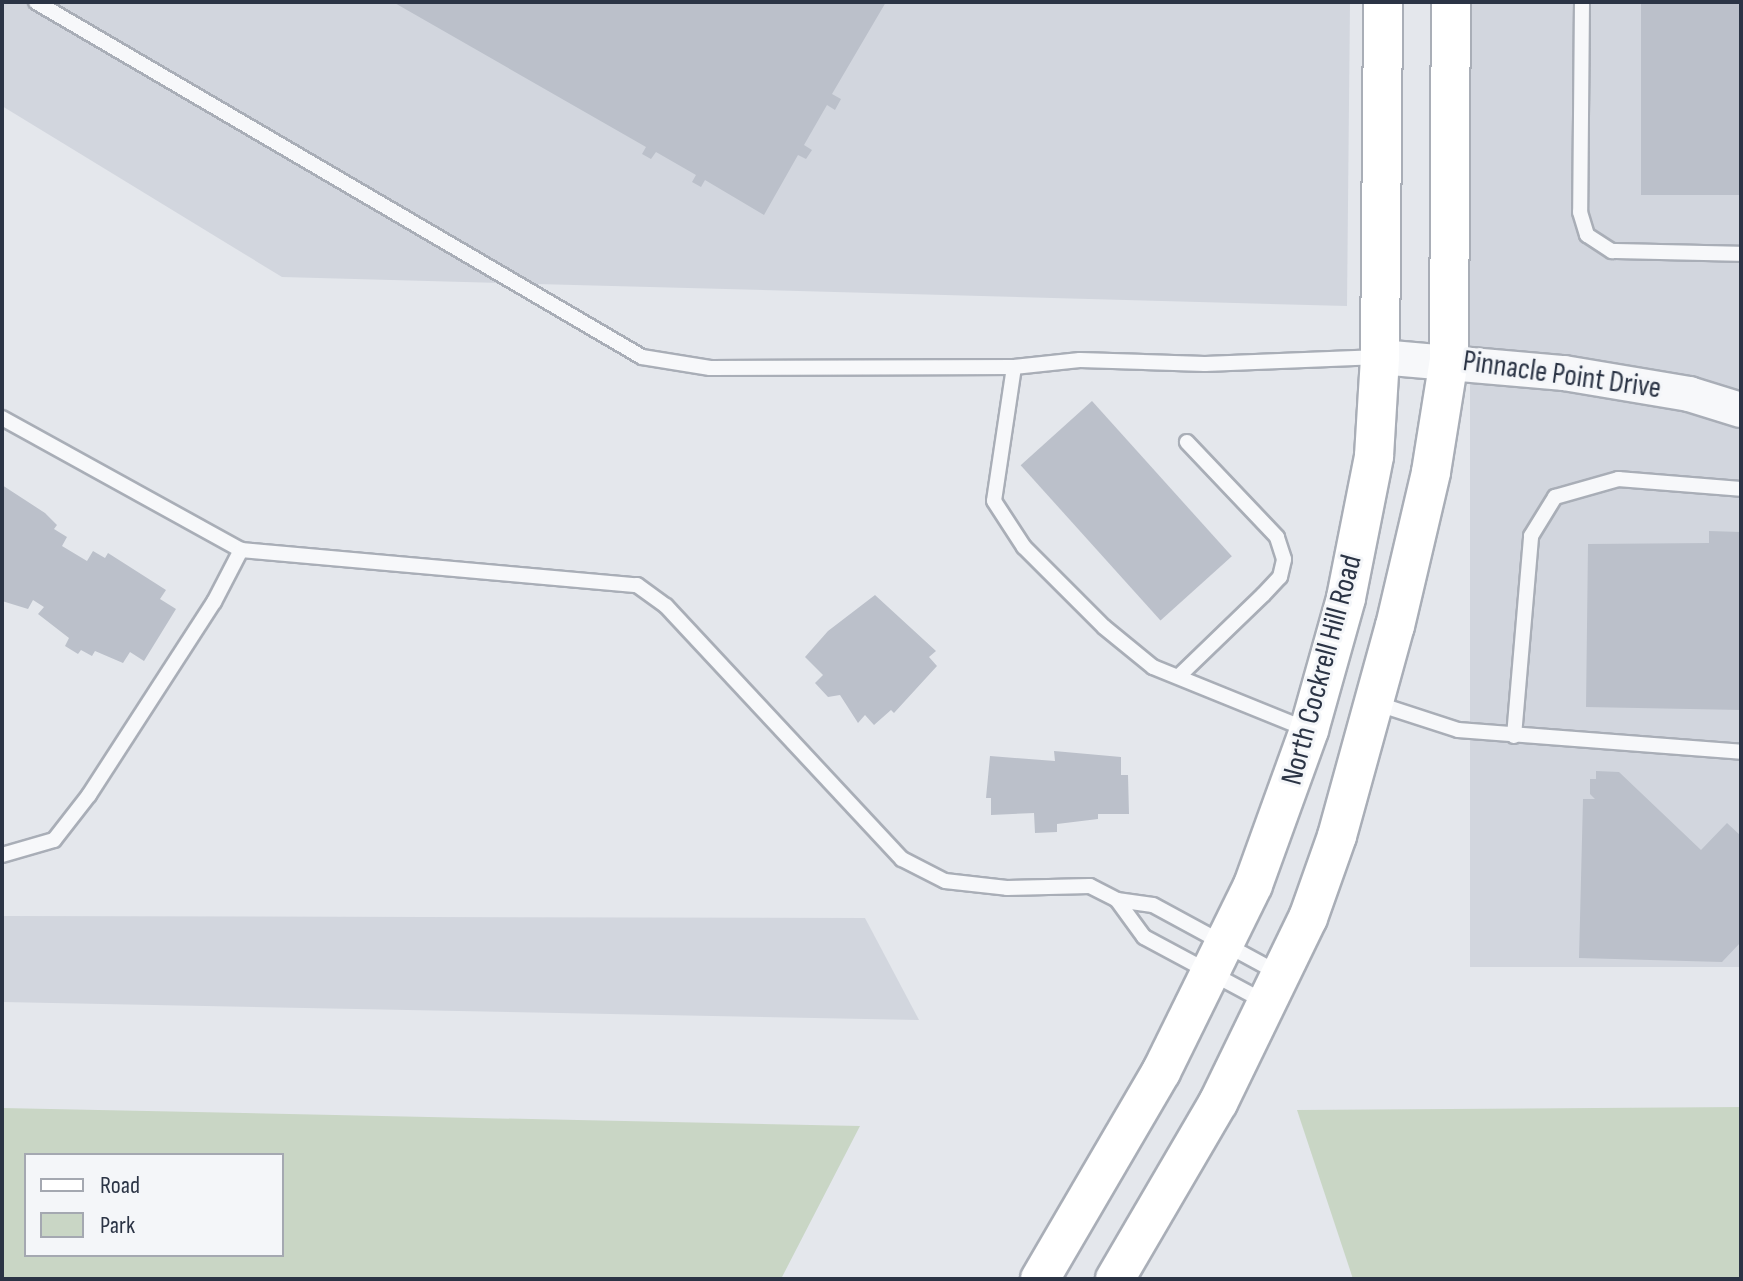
<!DOCTYPE html>
<html>
<head>
<meta charset="utf-8">
<style>
  body { margin:0 }
  #map { position:relative; width:1743px; height:1281px; overflow:hidden; background:#e4e7ec; font-family:"Sofia Sans Condensed",sans-serif }
  div>[style] { position:absolute }
  [style*='--x'] { left:calc(var(--x)*1px); top:calc(var(--y)*1px); width:calc(var(--w)*1px); rotate:calc(var(--a)*1deg) }
  .built>* { inset:0; background:#d2d6de; transform-origin:0 0 }
  .green>* { inset:0; background:#c9d6c5 }
  .building>* { inset:0; background:#bbc0ca; transform-origin:0 0 }
  .roads { filter:drop-shadow(2px 0 #a9aeb7) drop-shadow(-2px 0 #a9aeb7) drop-shadow(0 2px #a9aeb7) drop-shadow(0 -2px #a9aeb7) }
  .service>* { height:14px; margin:-7px; padding:0 7px; transform-origin:7px; border-radius:7px; background:#f7f8fa }
  .tertiary>* { height:34px; margin:-17px; padding:0 17px; transform-origin:17px; border-radius:17px; background:#f7f8fa }
  .secondary>* { height:38px; margin:-19px; padding:0 19px; transform-origin:19px; border-radius:19px; background:#fff }
  span { translate:-50% -50%; white-space:nowrap; text-align:center; line-height:1.15; -webkit-text-stroke:6px #f4f6f9; paint-order:stroke }
  .street-label { font-size:30px; color:#2b3445 }
  .frame { position:absolute; inset:0; border:4px solid #2b3445; pointer-events:none }
  .legend { position:absolute; left:24px; top:1153px; width:260px; height:104px; box-sizing:border-box; background:#f4f6f9; border:2px solid #a4a8b1; margin:0; padding:10px 14px; list-style:none; font-size:24px; color:#2b3445 }
  .legend li { display:flex; align-items:center; gap:16px; height:40px }
  .legend b { width:40px; border:2px solid #a4a8b1 }
</style>
</head>
<body>
<div id="map">
  <div class="built">
    <div style="clip-path:polygon(2px 2px,1350px 2px,1347px 306px,282px 277px,2px 106px)"></div>
    <div style="left:1470px;top:2px;width:271px;height:965px"></div>
    <div style="clip-path:polygon(2px 916px,865px 918px,919px 1020px,2px 1002px)"></div>
  </div>
  <div class="green">
    <div style="clip-path:polygon(1741px 1107px,1741px 1279px,1353px 1279px,1297px 1110px)"></div>
    <div style="clip-path:polygon(evenodd,2px 1108px,860px 1126px,781px 1279px,2px 1279px,2px 1108px,26px 1155px,282px 1155px,282px 1255px,26px 1255px,26px 1155px)"></div>
  </div>
  <div class="building">
    <div style="clip-path:polygon(393px 2px,886px 2px,832px 94px,841px 99px,835px 110px,827px 105px,804px 145px,812px 150px,806px 159px,798px 155px,764px 215px,705px 180px,701px 187px,692px 182px,696px 175px,656px 152px,651px 159px,642px 154px,646px 147px)"></div>
    <div style="left:1641px;top:2px;width:100px;height:193px"></div>
    <div style="left:1092px;top:401px;width:209px;height:96px;rotate:48deg"></div>
    <div style="clip-path:polygon(2px 485px,45px 513px,57px 525px,54px 529px,67px 537px,62px 546px,87px 561px,93px 551px,105px 558px,108px 553px,166px 590px,160px 599px,176px 609px,144px 661px,130px 652px,123px 663px,95px 651px,92px 656px,81px 650px,78px 654px,65px 646px,69px 638px,38px 614px,44px 607px,33px 600px,28px 609px,2px 601px)"></div>
    <div style="clip-path:polygon(1709px 531px,1741px 532px,1741px 710px,1586px 707px,1588px 544px,1709px 543px)"></div>
    <div style="clip-path:polygon(875px 595px,936px 651px,929px 657px,937px 666px,894px 713px,891px 710px,874px 725px,865px 715px,858px 723px,840px 695px,828px 697px,815px 683px,823px 675px,805px 657px,828px 631px)"></div>
    <div style="clip-path:polygon(1054px 751px,1121px 757px,1121px 775px,1128px 775px,1129px 814px,1098px 814px,1098px 819px,1057px 824px,1057px 832px,1035px 833px,1034px 813px,991px 815px,991px 798px,986px 798px,990px 756px,1055px 761px)"></div>
    <div style="clip-path:polygon(1596px 771px,1619px 772px,1701px 850px,1727px 823px,1741px 836px,1741px 942px,1722px 962px,1579px 958px,1583px 799px,1595px 799px,1590px 794px,1590px 779px,1596px 779px)"></div>
  </div>
  <div class="roads">
    <div class="service">
      <div style="--x:36;--y:2;--w:702;--a:30.36"></div>
      <div style="--x:642;--y:357;--w:69;--a:9.2"></div>
      <div style="--x:710;--y:368;--w:304;--a:-0.2"></div>
      <div style="--x:1014;--y:367;--w:66;--a:-6.1"></div>
      <div style="--x:1080;--y:360;--w:125;--a:1.8"></div>
      <div style="--x:1205;--y:364;--w:175;--a:-2.3"></div>
      <div style="--x:1582;--y:2;--w:210;--a:90.5"></div>
      <div style="--x:1580;--y:212;--w:24;--a:73"></div>
      <div style="--x:1587;--y:235;--w:30;--a:33"></div>
      <div style="--x:1612;--y:251;--w:129;--a:1.3"></div>
      <div style="--x:1014;--y:367;--w:135;--a:98.5"></div>
      <div style="--x:994;--y:501;--w:55;--a:56.9"></div>
      <div style="--x:1024;--y:547;--w:113;--a:45"></div>
      <div style="--x:1104;--y:627;--w:63;--a:39.2"></div>
      <div style="--x:1153;--y:667;--w:165;--a:22.1"></div>
      <div style="--x:2;--y:418;--w:273;--a:28.9"></div>
      <div style="--x:241;--y:550;--w:398;--a:5.1"></div>
      <div style="--x:637;--y:585;--w:36;--a:36"></div>
      <div style="--x:666;--y:606;--w:346;--a:47"></div>
      <div style="--x:902;--y:859;--w:48;--a:27.1"></div>
      <div style="--x:945;--y:881;--w:62;--a:6.4"></div>
      <div style="--x:1007;--y:888;--w:83;--a:-1.4"></div>
      <div style="--x:1090;--y:886;--w:30;--a:27"></div>
      <div style="--x:1117;--y:900;--w:36;--a:8"></div>
      <div style="--x:1153;--y:905;--w:142;--a:28.5"></div>
      <div style="--x:1179;--y:676;--w:117;--a:-44"></div>
      <div style="--x:1263;--y:595;--w:25;--a:-47"></div>
      <div style="--x:1280;--y:577;--w:18;--a:-77"></div>
      <div style="--x:1284;--y:559;--w:23;--a:-108"></div>
      <div style="--x:1277;--y:537;--w:131;--a:-133.5"></div>
      <div style="--x:1375;--y:703;--w:87;--a:18"></div>
      <div style="--x:1458;--y:730;--w:284;--a:4.4"></div>
      <div style="--x:1514;--y:736;--w:201;--a:-85.1"></div>
      <div style="--x:1531;--y:536;--w:46;--a:-58.4"></div>
      <div style="--x:1555;--y:497;--w:66;--a:-15.9"></div>
      <div style="--x:1618;--y:479;--w:123;--a:4.6"></div>
      <div style="--x:2;--y:855;--w:54;--a:-16.1"></div>
      <div style="--x:54;--y:840;--w:57;--a:-52.1"></div>
      <div style="--x:89;--y:795;--w:230;--a:-57.1"></div>
      <div style="--x:214;--y:602;--w:59;--a:-62.6"></div>
      <div style="--x:1117;--y:900;--w:46;--a:53.9"></div>
      <div style="--x:1144;--y:937;--w:137;--a:28.2"></div>
    </div>
    <div class="tertiary">
      <div style="--x:1380;--y:357;--w:185;--a:5"></div>
      <div style="--x:1564;--y:373;--w:127;--a:9.5"></div>
      <div style="--x:1689;--y:394;--w:54;--a:17.1"></div>
    </div>
    <div class="secondary">
      <div style="--x:1040;--y:1279;--w:240;--a:-59.7"></div>
      <div style="--x:1161;--y:1072;--w:208;--a:-63.8"></div>
      <div style="--x:1253;--y:885;--w:165;--a:-70.1"></div>
      <div style="--x:1309;--y:730;--w:137;--a:-74.3"></div>
      <div style="--x:1346;--y:598;--w:145;--a:-78.8"></div>
      <div style="--x:1374;--y:456;--w:99;--a:-86.5"></div>
      <div style="--x:1380;--y:357;--w:355;--a:-89.5"></div>
      <div style="--x:1115;--y:1279;--w:204;--a:-59.7"></div>
      <div style="--x:1218;--y:1103;--w:206;--a:-64.1"></div>
      <div style="--x:1308;--y:918;--w:87;--a:-70.5"></div>
      <div style="--x:1337;--y:836;--w:218;--a:-74.6"></div>
      <div style="--x:1395;--y:626;--w:158;--a:-76.8"></div>
      <div style="--x:1431;--y:472;--w:114;--a:-80.9"></div>
      <div style="--x:1449;--y:359;--w:357;--a:-89.7"></div>
    </div>
  </div>
  <div class="street-label">
    <span style="left:1562px;top:375px;rotate:8deg">Pinnacle Point Drive</span>
    <span style="left:1322px;top:670px;rotate:-75deg">North Cockrell Hill Road</span>
  </div>
  <div class="frame"></div>
  <ul class="legend">
  <li><b style="height:10px;background:#fff"></b>Road</li>
  <li><b style="height:22px;background:#c9d6c5"></b>Park</li>
  </ul>
</div>
</body>
</html>
